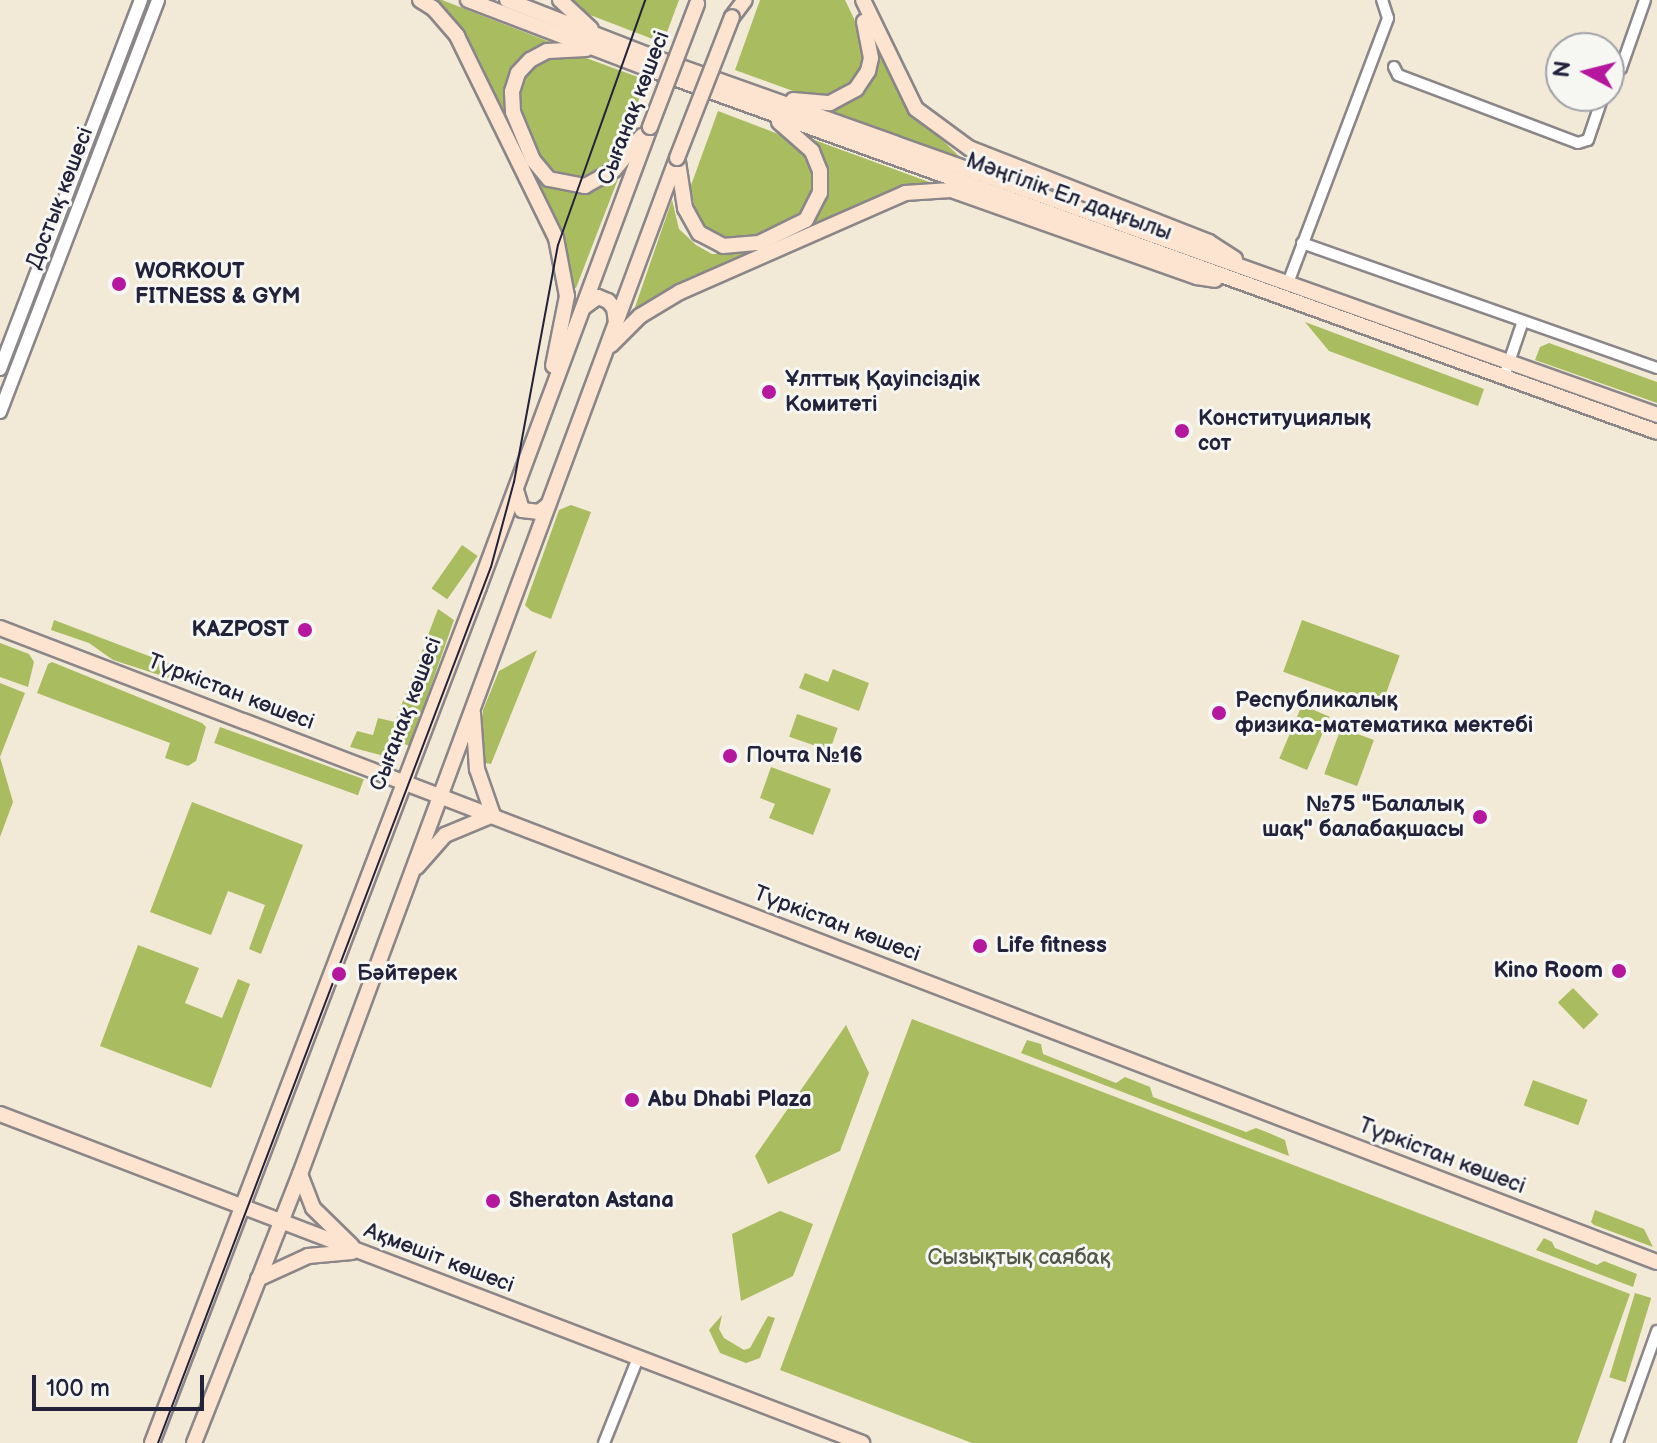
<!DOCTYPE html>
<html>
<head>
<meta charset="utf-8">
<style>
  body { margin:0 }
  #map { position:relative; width:1657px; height:1443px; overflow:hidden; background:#f3e9d7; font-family:"Balsamiq Sans",sans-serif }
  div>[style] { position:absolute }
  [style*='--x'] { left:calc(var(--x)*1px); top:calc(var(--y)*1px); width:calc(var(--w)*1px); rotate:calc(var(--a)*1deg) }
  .green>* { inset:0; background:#aabc60; transform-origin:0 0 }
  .roads { filter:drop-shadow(2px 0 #8a8689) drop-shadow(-2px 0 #8a8689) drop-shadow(0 2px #8a8689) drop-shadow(0 -2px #8a8689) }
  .minor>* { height:10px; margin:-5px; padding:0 5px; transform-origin:5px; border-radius:5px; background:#fff }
  .tertiary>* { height:12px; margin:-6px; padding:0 6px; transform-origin:6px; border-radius:6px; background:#fff }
  .secondary>* { height:14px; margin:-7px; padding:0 7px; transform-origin:7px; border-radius:7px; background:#fde4d1 }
  .tram>* { height:2px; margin:-1px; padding:0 1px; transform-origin:1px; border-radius:1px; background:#22223b }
  .bridges { filter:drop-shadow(2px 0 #8a8689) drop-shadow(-2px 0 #8a8689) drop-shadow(0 2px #8a8689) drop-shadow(0 -2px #8a8689) }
  .secondary-bridge>* { height:14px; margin:-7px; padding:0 7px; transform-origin:7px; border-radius:7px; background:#fde4d1 }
  .dots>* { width:22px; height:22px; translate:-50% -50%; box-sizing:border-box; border:4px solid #f6f6f2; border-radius:50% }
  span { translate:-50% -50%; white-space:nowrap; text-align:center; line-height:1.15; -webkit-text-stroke:6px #f6f6f2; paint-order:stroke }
  .street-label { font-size:22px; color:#22223b }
  .poi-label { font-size:22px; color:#22223b; font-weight:700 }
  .left { translate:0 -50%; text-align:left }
  .right { translate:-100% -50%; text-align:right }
  .park-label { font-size:22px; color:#525848 }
  .north { position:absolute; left:1545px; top:32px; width:80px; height:80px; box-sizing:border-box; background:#f6f6f2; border:2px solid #a1a1a9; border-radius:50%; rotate:277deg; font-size:22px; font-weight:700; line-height:32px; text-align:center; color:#22223b }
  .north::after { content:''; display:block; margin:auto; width:28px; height:36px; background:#b5179e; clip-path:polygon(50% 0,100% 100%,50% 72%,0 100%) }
  .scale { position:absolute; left:32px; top:1375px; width:172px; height:36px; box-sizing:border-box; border:4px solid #22223b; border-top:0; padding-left:10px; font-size:24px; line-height:28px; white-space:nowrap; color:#22223b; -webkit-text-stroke:6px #f6f6f2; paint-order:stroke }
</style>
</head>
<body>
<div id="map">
  <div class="green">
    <div style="clip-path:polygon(430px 0,442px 0,550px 42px,529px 50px,509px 74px,505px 94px,507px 121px,478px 57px,463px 34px)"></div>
    <div style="clip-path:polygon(568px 0,679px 0,663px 43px,585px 13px)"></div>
    <div style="clip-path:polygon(760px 0,845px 0,859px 29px,863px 47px,861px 66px,851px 83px,828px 96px,804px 95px,735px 70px)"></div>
    <div style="clip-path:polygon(876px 42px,900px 93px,918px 117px,962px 159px,824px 108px,839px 107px,854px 98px,869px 79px)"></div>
    <div style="clip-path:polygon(578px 55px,646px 80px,618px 157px,589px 177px,578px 179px,559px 174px,543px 161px,519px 112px,519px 94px,525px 75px,545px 57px)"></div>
    <div style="clip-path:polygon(718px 111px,786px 137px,805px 151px,814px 168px,814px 186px,807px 204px,794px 218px,755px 237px,724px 240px,699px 223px,690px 188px)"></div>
    <div style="clip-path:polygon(809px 138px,940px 186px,895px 191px,802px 228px,827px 183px,821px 152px)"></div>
    <div style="clip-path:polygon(620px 174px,576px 288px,571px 287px,536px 179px,558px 190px,594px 192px)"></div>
    <div style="clip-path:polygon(672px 200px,679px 229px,696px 245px,712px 254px,746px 253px,660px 295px,633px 313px)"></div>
    <div style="clip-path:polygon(1305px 322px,1484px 389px,1478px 406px,1329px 351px)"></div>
    <div style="clip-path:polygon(1549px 343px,1657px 382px,1657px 403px,1535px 360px,1540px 347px)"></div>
    <div style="clip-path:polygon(571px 505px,591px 512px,551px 619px,531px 611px,525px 605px,559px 510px)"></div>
    <div style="left:462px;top:545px;width:19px;height:53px;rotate:35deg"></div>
    <div style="clip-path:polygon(438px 609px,454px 620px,410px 746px,389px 739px,384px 756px,350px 747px,357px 731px,373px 735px,378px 718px,395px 722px)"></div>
    <div style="clip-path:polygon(54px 620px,191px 672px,188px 679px,181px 682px,113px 660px,89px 643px,51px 630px)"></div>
    <div style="left:1302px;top:620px;width:104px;height:55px;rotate:20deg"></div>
    <div style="clip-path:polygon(0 643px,29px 654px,34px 662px,28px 687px,0 677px)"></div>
    <div style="clip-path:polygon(537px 650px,491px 764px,485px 763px,480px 753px,483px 710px,499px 671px)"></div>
    <div style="clip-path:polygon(52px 662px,202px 723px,206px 727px,196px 761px,188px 766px,165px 758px,170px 743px,37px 693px,48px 664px)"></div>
    <div style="clip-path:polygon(833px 669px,869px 683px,859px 711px,799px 688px,805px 673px,828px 682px)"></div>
    <div style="clip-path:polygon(0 683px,25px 693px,0 757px,13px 802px,0 837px)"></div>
    <div style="left:1302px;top:705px;width:30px;height:58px;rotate:23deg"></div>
    <div style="left:797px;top:714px;width:43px;height:24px;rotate:19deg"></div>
    <div style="left:220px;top:727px;width:153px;height:17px;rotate:20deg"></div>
    <div style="left:1341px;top:728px;width:35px;height:49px;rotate:20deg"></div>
    <div style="clip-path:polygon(771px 767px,831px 789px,813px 835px,769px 818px,775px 804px,760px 798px)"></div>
    <div style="clip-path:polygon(192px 802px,303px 845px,261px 954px,249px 949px,265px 905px,228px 891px,211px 935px,150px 912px)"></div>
    <div style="clip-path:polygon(138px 945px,199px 968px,185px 1003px,222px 1018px,238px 979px,250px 984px,211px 1088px,100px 1046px)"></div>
    <div style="left:1573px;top:988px;width:37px;height:21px;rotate:46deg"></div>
    <div style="clip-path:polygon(912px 1019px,1630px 1294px,1577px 1443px,972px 1443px,780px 1370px)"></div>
    <div style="clip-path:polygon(846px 1025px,869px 1073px,840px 1151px,768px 1184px,755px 1156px)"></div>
    <div style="clip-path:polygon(1027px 1040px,1041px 1044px,1043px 1054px,1116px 1083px,1125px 1077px,1150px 1087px,1153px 1097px,1246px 1132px,1256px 1128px,1269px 1133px,1285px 1140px,1289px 1156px,1021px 1053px)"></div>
    <div style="left:1533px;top:1080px;width:58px;height:27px;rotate:20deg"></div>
    <div style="clip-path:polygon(1595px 1210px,1644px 1229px,1653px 1247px,1594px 1225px,1591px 1222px)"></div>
    <div style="clip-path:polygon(780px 1211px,813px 1224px,793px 1276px,741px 1301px,732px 1234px)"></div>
    <div style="clip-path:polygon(1544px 1238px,1552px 1242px,1555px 1248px,1597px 1265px,1604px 1261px,1637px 1274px,1633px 1287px,1536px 1250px)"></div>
    <div style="left:1635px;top:1293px;width:17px;height:88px;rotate:17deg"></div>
    <div style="clip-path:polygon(722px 1315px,719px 1329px,724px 1338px,744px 1350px,750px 1348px,768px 1316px,775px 1318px,760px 1358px,746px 1363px,720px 1353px,709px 1330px)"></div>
  </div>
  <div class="roads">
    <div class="minor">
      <div style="--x:1394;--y:67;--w:9;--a:63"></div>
      <div style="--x:1398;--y:75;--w:192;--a:20.7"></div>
      <div style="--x:1578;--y:143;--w:10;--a:-17"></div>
      <div style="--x:1588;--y:140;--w:46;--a:-71.2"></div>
      <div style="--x:1609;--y:77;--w:15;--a:-37"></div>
      <div style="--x:1621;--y:68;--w:72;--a:-70.6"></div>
      <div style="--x:1302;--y:243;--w:376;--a:19.4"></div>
      <div style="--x:1288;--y:283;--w:283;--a:-69.3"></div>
      <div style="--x:1388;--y:18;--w:19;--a:-108"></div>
      <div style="--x:1504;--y:377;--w:59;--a:-71.3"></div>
      <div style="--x:604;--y:1443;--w:92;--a:-68.2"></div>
      <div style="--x:1617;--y:1443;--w:119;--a:-70.3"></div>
    </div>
    <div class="tertiary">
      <div style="--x:0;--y:369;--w:395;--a:-69.1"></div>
      <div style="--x:0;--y:412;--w:441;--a:-69"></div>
    </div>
    <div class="secondary">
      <div style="--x:420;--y:0;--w:15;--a:32"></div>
      <div style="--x:433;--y:8;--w:37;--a:49"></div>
      <div style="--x:457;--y:36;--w:225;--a:63.9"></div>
      <div style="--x:556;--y:238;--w:59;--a:79.3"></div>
      <div style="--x:567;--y:296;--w:71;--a:101.3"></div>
      <div style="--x:468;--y:0;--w:194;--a:20.9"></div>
      <div style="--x:649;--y:69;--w:1071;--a:19.8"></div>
      <div style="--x:507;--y:0;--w:157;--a:21.3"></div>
      <div style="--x:653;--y:57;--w:1066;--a:19.62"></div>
      <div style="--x:560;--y:0;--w:42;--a:43.1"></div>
      <div style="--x:863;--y:0;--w:121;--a:64.1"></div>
      <div style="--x:916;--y:109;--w:66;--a:36.3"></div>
      <div style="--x:969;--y:148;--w:258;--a:21.4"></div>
      <div style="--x:1209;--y:242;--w:31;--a:33"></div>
      <div style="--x:732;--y:17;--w:21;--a:-53"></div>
      <div style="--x:586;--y:49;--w:39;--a:177"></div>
      <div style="--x:547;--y:51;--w:19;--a:152"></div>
      <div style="--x:530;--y:60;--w:18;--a:133"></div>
      <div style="--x:518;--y:73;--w:20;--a:108"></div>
      <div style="--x:512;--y:92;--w:20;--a:87"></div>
      <div style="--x:513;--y:112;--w:52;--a:67.4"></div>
      <div style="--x:533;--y:160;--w:25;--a:50"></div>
      <div style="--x:549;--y:179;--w:37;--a:11"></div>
      <div style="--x:585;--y:186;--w:33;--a:-29"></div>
      <div style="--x:614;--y:170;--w:44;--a:-50.5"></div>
      <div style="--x:793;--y:100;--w:37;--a:5"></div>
      <div style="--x:830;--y:103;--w:30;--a:-28"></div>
      <div style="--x:856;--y:89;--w:22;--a:-56"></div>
      <div style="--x:868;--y:71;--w:13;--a:-77"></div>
      <div style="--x:871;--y:58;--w:37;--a:-101"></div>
      <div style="--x:678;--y:162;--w:47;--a:81.3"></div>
      <div style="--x:685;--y:208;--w:29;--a:61"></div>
      <div style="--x:699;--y:233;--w:27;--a:28"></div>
      <div style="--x:723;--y:246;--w:36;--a:-5"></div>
      <div style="--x:759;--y:243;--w:52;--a:-26.1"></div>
      <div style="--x:806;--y:220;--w:30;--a:-63"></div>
      <div style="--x:820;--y:193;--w:22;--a:-90"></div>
      <div style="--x:820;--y:171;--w:22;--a:-112"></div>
      <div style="--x:812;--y:151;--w:44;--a:-138.7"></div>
      <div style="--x:584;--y:307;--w:17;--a:-36"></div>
      <div style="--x:598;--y:297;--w:11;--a:22"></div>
      <div style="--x:608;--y:301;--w:9;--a:49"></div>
      <div style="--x:614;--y:308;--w:14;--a:82"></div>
      <div style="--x:611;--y:345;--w:41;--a:-45"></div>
      <div style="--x:640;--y:316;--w:47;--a:-31"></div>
      <div style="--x:680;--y:292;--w:246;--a:-23.7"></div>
      <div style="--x:905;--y:193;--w:46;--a:-3.7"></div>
      <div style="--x:951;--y:190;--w:261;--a:19.5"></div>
      <div style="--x:1197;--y:277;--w:18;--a:9"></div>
      <div style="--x:516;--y:490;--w:21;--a:73"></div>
      <div style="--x:522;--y:510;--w:17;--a:7"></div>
      <div style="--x:539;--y:512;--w:11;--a:-38"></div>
      <div style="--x:0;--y:628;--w:1774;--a:20.94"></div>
      <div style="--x:417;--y:867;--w:43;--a:-48.8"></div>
      <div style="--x:445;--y:835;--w:52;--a:-22.6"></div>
      <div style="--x:493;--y:815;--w:49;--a:-109.2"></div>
      <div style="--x:477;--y:769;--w:56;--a:-94.1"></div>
      <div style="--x:0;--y:1114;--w:923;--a:20.89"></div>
      <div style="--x:300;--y:1174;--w:36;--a:69"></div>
      <div style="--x:313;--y:1208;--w:54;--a:44.3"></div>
      <div style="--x:258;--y:1279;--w:55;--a:-24.7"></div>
      <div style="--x:308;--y:1256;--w:44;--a:-5.2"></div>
      <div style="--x:152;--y:1443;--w:916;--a:-69.09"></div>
      <div style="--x:479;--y:587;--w:491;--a:-69.6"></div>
      <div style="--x:194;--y:1443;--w:289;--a:-68.5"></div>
      <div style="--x:300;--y:1174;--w:1084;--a:-69.64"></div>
    </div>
  </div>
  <div class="tram">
    <div style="--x:158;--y:1443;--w:937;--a:-69.19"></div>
    <div style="--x:491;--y:567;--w:88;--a:-74.9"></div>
    <div style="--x:514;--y:482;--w:241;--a:-79.5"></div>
    <div style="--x:558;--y:245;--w:260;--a:-70.4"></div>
  </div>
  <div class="bridges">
    <div class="secondary-bridge">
      <div style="--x:650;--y:127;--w:132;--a:-69.1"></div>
      <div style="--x:677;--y:158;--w:151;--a:-68.7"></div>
    </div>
  </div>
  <div class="dots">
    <div style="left:119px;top:284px;background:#b5179e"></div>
    <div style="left:769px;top:392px;background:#b5179e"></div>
    <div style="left:1182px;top:431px;background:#b5179e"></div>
    <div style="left:305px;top:630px;background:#b5179e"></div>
    <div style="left:1219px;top:713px;background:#b5179e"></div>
    <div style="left:730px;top:756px;background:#b5179e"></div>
    <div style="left:1480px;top:817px;background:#b5179e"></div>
    <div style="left:980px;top:946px;background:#b5179e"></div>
    <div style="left:1619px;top:971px;background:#b5179e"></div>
    <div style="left:339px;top:974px;background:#b5179e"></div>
    <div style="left:632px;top:1100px;background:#b5179e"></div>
    <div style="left:493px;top:1201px;background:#b5179e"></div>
  </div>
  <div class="street-label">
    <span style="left:634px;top:108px;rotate:-69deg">Сығанақ көшесі</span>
    <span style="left:1069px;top:197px;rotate:20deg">Мәңгілік Ел даңғылы</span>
    <span style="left:60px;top:198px;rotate:-69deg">Достық көшесі</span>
    <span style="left:231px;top:692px;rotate:21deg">Түркістан көшесі</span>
    <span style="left:406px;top:714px;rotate:-69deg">Сығанақ көшесі</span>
    <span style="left:837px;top:924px;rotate:21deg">Түркістан көшесі</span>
    <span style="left:1442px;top:1156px;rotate:21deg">Түркістан көшесі</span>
    <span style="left:439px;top:1258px;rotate:21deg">Ақмешіт көшесі</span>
  </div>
  <div class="poi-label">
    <span class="left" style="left:135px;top:284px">WORKOUT<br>FITNESS &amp; GYM</span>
    <span class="left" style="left:785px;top:392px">Ұлттық Қауіпсіздік<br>Комитеті</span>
    <span class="left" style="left:1198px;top:431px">Конституциялық<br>сот</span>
    <span class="right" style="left:289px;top:630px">KAZPOST</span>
    <span class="left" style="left:1235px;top:713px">Республикалық<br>физика-математика мектебі</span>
    <span class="left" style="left:746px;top:756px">Почта №16</span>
    <span class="right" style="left:1464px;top:817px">№75 "Балалық<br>шақ" балабақшасы</span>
    <span class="left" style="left:996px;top:946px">Life fitness</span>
    <span class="right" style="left:1603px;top:971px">Kino Room</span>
    <span class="left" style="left:357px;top:974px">Бәйтерек</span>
    <span class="left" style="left:648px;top:1100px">Abu Dhabi Plaza</span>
    <span class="left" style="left:509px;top:1201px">Sheraton Astana</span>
  </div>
  <div class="park-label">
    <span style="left:1019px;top:1258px">Сызықтық саябақ</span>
  </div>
  <div class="north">N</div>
  <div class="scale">100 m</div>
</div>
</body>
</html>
